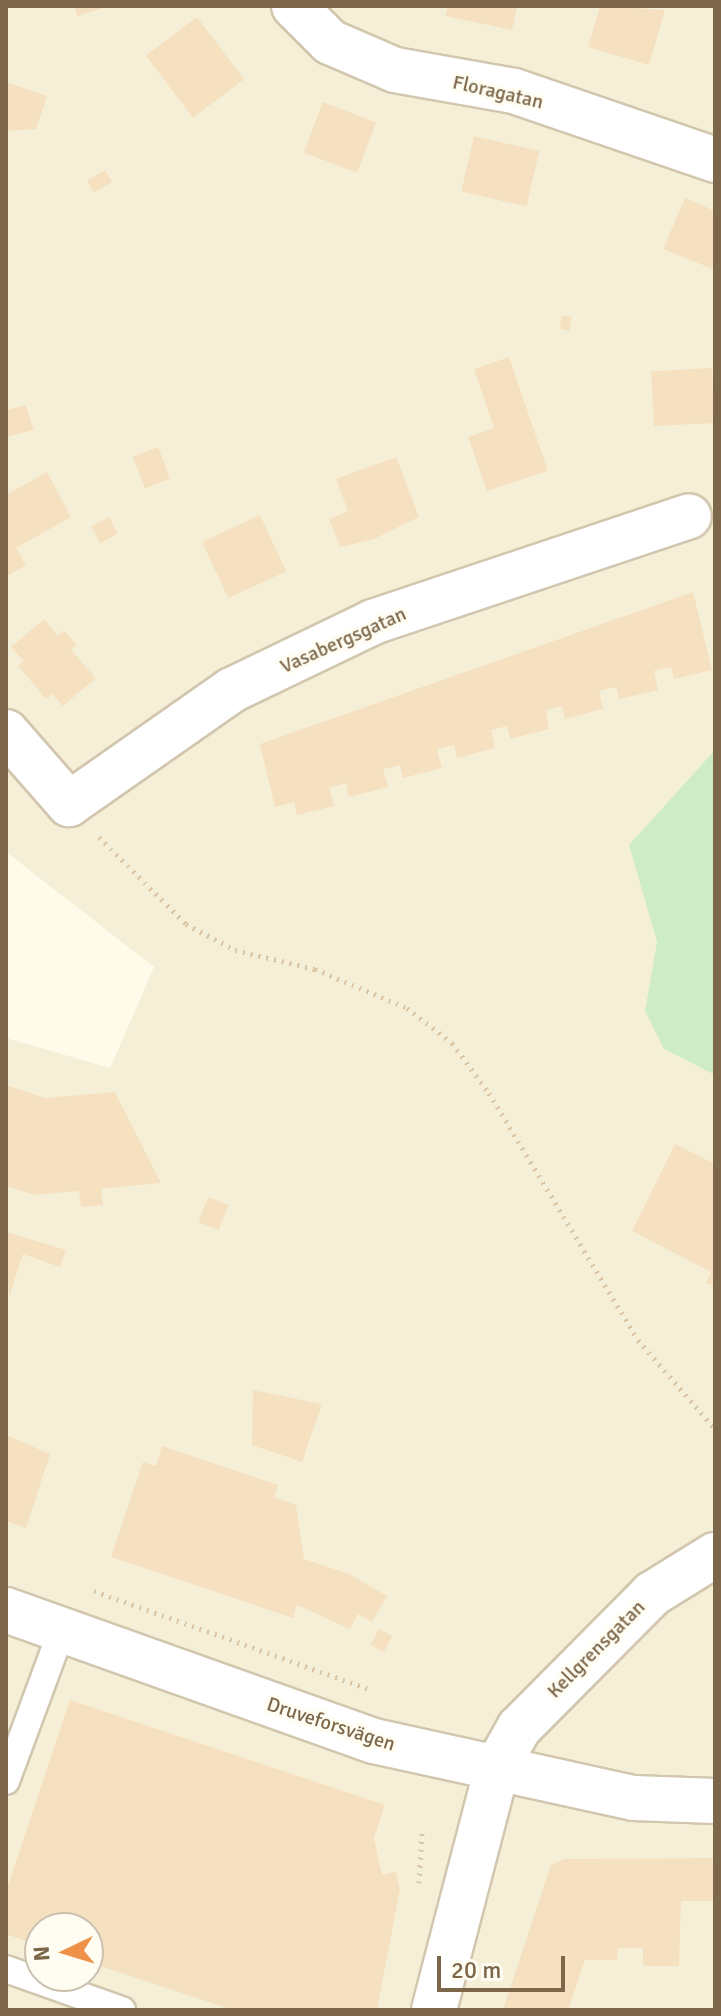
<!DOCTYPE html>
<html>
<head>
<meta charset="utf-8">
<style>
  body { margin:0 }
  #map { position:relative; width:721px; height:2016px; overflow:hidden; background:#fefbeb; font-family:Signika,sans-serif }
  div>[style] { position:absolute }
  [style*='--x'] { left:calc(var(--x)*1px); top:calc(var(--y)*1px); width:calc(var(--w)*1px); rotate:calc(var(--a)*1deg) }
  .residential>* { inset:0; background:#f6efd8 }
  .green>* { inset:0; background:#ceedc7 }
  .building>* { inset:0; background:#f5e1c0; transform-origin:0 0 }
  .path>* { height:5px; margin-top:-2.5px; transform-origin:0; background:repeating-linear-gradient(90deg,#dbc5a2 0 2px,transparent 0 8px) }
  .roads { filter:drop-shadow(2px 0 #d2c6ae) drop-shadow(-2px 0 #d2c6ae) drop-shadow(0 2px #d2c6ae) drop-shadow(0 -2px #d2c6ae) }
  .lane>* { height:26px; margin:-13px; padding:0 13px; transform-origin:13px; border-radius:13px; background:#fff }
  .street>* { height:44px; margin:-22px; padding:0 22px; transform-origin:22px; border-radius:22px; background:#fff }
  .secondary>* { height:44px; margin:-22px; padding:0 22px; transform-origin:22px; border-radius:22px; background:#fff }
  span { translate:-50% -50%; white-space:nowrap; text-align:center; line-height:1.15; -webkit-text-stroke:7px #fffdf2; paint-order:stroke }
  .street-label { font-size:20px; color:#7c674b }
  .frame { position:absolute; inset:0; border:8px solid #7c674b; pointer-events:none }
  .north { position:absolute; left:24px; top:1912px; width:80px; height:80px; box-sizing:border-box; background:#fffdf2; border:2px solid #cbc1af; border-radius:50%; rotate:266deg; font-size:22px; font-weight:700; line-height:32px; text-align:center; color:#7c674b }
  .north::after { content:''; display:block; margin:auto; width:28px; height:36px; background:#ee9249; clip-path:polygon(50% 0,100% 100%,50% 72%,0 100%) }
  .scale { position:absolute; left:437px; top:1956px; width:128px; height:36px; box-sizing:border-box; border:4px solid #7c674b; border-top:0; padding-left:10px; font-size:24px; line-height:28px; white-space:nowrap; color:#7c674b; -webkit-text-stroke:6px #fffdf2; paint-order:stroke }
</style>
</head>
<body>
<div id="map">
  <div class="residential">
    <div style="clip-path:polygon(evenodd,6px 6px,715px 6px,715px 2010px,6px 2010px,6px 1038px,110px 1068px,154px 967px,6px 852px,6px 6px,40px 1928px,88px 1928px,88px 1976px,40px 1976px,40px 1928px)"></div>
  </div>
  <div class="green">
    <div style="clip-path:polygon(715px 750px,715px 1075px,664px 1049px,645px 1011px,657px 942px,629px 845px)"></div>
  </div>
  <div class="building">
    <div style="clip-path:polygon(74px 6px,106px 6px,107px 7px,77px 16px)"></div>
    <div style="clip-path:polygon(448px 6px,517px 6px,512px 30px,445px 16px)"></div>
    <div style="clip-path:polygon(600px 6px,665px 10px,649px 65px,588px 47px)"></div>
    <div style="left:197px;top:17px;width:78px;height:64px;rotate:53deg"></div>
    <div style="clip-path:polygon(6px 82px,47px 96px,36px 129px,6px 131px)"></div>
    <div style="left:323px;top:102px;width:57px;height:54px;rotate:21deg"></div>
    <div style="left:474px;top:136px;width:67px;height:57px;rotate:13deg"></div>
    <div style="left:105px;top:170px;width:14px;height:21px;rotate:60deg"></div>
    <div style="clip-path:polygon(685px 198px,715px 211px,715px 270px,663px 249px)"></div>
    <div style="left:562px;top:315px;width:10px;height:14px;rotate:11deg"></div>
    <div style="clip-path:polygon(509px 357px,548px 471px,487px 491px,468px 437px,494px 428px,474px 369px)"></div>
    <div style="left:712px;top:368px;width:55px;height:61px;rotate:87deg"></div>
    <div style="clip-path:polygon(26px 405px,34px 430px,6px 437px,6px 410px)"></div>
    <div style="left:158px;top:447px;width:34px;height:27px;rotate:69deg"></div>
    <div style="clip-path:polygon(396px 457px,419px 517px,374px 539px,340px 547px,329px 519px,348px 511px,336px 479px)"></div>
    <div style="clip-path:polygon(47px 472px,71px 517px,16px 548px,26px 565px,6px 577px,6px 495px)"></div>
    <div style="left:260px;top:515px;width:62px;height:64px;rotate:65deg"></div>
    <div style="left:109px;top:517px;width:19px;height:20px;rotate:62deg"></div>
    <div style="clip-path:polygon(693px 592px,712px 670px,674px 679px,671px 667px,654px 671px,658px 690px,619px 699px,616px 687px,599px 691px,603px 709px,565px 719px,562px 706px,546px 710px,549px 729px,510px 739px,507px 726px,491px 730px,495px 748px,457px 758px,454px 745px,437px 749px,442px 768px,403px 778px,400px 765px,383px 769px,388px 787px,349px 797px,346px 783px,329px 788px,334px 806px,297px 815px,294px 802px,275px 807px,260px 744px)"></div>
    <div style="clip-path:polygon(44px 619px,58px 636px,64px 630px,77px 645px,71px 650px,96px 678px,63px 706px,52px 694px,46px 699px,18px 666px,24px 661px,11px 647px)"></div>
    <div style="clip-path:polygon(6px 1085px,45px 1098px,115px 1092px,161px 1183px,101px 1189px,103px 1205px,81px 1207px,79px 1191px,34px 1195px,6px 1186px)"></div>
    <div style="clip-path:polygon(675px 1144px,715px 1164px,715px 1287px,706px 1283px,711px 1272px,632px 1231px)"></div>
    <div style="left:208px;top:1197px;width:22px;height:27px;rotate:21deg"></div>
    <div style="clip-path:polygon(6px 1232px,66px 1250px,60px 1267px,23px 1254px,9px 1297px)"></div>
    <div style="clip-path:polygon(253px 1390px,322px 1404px,302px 1462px,252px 1445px)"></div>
    <div style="clip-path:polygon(6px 1435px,50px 1454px,26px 1528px,6px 1521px)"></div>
    <div style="clip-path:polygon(162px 1446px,278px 1485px,274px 1497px,296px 1505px,304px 1559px,349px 1574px,387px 1596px,372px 1622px,358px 1614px,350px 1629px,297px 1605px,293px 1618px,111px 1557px,143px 1462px,156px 1466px)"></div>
    <div style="left:379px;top:1629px;width:15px;height:18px;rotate:28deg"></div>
    <div style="clip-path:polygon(70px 1700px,385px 1805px,374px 1838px,382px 1875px,396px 1871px,400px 1889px,377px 2010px,233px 2010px,88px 1962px,88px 1928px,40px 1928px,40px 1946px,6px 1934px,6px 1891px)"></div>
    <div style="clip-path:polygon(714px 1858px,715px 1901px,681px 1901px,679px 1966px,643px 1966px,643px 1948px,618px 1948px,617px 1960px,585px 1960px,568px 2010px,503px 2010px,551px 1865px,564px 1859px)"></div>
  </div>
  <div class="path">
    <div style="--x:99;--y:837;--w:123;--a:45"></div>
    <div style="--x:186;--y:924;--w:55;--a:28"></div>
    <div style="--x:235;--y:950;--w:82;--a:13.4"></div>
    <div style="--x:315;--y:969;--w:100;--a:23"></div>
    <div style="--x:407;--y:1008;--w:57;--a:37.9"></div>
    <div style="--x:452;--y:1043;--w:62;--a:53.5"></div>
    <div style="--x:489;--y:1093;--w:288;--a:58.9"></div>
    <div style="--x:638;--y:1340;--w:118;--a:49.1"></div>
    <div style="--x:94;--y:1591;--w:290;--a:19.6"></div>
    <div style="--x:419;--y:1883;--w:50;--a:-86.6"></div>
  </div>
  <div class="roads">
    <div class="lane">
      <div style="--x:6;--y:1781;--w:161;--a:-69.7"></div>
      <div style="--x:6;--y:1969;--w:123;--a:19.5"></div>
    </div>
    <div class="street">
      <div style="--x:294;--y:6;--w:51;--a:45"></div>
      <div style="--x:330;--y:42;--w:71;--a:23.3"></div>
      <div style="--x:395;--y:70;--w:121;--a:10"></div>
      <div style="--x:514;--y:91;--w:213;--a:18.9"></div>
      <div style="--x:6;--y:732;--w:96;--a:48.8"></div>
      <div style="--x:69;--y:804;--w:199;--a:-35"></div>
      <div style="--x:232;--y:690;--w:157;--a:-25.7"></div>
      <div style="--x:373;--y:622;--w:333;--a:-18.5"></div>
      <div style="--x:434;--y:2010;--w:253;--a:-75.4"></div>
      <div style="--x:498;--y:1765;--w:43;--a:-60.4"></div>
      <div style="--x:519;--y:1728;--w:189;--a:-45.2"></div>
      <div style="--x:652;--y:1594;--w:74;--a:-31.8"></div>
    </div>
    <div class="secondary">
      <div style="--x:6;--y:1610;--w:391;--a:19.6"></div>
      <div style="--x:374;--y:1741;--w:266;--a:12.4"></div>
      <div style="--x:634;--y:1798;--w:81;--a:2.1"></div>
    </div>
  </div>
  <div class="street-label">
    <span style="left:498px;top:92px;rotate:13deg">Floragatan</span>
    <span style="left:343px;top:640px;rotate:-24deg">Vasabergsgatan</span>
    <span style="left:596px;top:1649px;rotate:-45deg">Kellgrensgatan</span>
    <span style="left:331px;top:1724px;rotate:18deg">Druveforsvägen</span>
  </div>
  <div class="frame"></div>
  <div class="north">N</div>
  <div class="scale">20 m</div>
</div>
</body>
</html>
